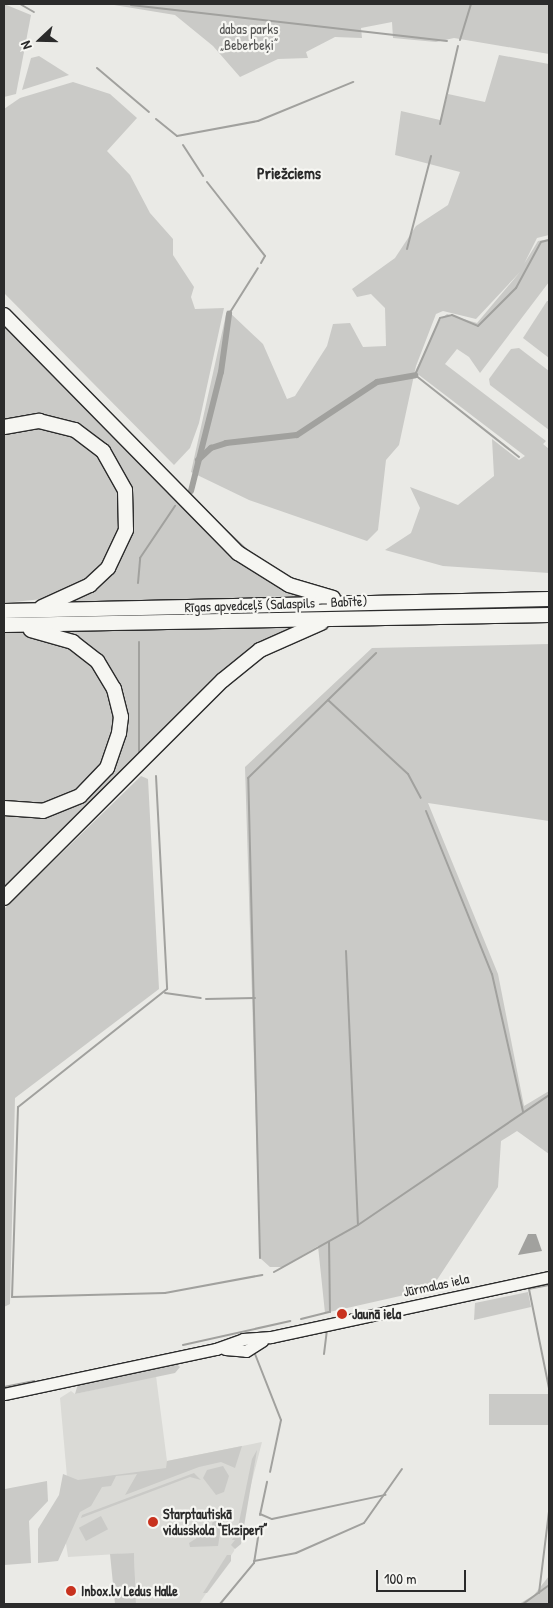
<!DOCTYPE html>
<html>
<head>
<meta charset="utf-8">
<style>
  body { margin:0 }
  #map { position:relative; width:553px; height:1608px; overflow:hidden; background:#eaeae6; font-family:"Patrick Hand",sans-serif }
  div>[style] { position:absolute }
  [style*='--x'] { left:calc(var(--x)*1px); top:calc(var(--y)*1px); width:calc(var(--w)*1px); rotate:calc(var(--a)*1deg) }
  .built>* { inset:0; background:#dadad6 }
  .green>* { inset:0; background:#cacac7; transform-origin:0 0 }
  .water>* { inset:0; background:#a1a19e }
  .stream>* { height:2px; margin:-1px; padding:0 1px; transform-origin:1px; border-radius:1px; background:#a1a19e }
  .canal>* { height:6px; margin:-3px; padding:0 3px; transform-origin:3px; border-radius:3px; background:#a1a19e }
  .roads { filter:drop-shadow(1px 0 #2b2b2b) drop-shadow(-1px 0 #2b2b2b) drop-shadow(0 1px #2b2b2b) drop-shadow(0 -1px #2b2b2b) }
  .major>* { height:11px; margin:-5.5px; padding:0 5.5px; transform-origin:5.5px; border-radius:5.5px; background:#f6f6f2 }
  .highway>* { height:14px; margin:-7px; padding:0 7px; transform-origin:7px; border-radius:7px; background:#f6f6f2 }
  .dots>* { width:14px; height:14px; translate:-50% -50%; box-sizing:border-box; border:2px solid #f6f6f2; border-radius:50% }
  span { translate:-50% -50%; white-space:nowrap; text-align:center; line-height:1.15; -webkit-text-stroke:4.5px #f6f6f2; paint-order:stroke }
  .park-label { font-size:14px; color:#535352 }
  .street-label { font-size:14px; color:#2b2b2b }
  .poi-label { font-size:14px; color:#2b2b2b; font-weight:700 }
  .left { translate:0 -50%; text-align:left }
  .quarter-label { font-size:16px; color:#2b2b2b; font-weight:700 }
  .frame { position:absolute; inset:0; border:5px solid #2b2b2b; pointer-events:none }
  .north { position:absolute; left:15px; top:15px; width:50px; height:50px; -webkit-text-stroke:4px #f6f6f2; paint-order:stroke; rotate:249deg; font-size:14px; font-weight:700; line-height:20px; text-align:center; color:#2b2b2b }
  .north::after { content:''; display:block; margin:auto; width:18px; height:22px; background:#2b2b2b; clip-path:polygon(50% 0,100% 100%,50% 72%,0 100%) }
  .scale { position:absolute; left:376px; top:1570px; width:90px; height:22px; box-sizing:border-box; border:2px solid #2b2b2b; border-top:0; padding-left:6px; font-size:15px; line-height:18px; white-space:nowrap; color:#2b2b2b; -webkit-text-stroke:4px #f6f6f2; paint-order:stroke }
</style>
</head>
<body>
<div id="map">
  <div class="built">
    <div style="clip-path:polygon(156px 1376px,167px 1461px,262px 1442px,234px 1551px,199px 1604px,136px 1604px,134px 1553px,68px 1557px,61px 1509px,72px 1479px,67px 1477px,60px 1398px,71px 1391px,75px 1394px)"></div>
  </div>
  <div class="green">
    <div style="clip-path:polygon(4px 4px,31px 15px,16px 94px,4px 97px)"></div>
    <div style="clip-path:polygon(108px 4px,549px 4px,549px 54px,454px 38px,436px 42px,393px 38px,392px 22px,361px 28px,362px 38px,335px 37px,306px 52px,308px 58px,278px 59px,240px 77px,213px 46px,175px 15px)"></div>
    <div style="clip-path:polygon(499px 55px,549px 64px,549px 235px,537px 238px,524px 264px,538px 241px,549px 239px,549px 282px,480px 373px,469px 357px,457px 349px,445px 364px,546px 441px,543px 444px,549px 449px,549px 573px,443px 566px,385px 550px,411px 533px,420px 508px,410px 487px,458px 505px,494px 476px,492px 439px,519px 460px,525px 456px,415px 372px,440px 320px,447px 314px,477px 323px,520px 272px,476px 319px,443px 311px,436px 314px,416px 366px,399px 445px,386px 460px,378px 530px,367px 541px,249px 500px,191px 472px,227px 310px,263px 344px,287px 399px,295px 396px,327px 346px,333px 324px,350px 323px,363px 347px,386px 346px,385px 308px,371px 294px,357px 297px,352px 289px,395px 258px,416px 226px,448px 205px,460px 172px,395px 155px,401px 111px,440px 120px,448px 94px,485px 102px)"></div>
    <div style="clip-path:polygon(39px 56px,69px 75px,22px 90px,31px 58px)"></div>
    <div style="clip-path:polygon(73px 82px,110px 94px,137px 118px,107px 151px,130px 175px,150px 213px,173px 239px,173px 255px,194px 287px,191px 297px,195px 309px,224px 308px,199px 423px,190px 448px,174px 465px,4px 293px,4px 109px,20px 98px)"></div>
    <div style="clip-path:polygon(547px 301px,549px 301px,549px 358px,523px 338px)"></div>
    <div style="clip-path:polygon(4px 323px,210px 532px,300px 596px,71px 602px,117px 563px,128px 484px,108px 449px,79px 427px,4px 423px)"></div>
    <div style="clip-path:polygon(519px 348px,549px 371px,549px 430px,490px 385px,489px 379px,511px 349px)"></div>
    <div style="clip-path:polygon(32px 426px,67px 432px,95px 450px,118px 484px,121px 534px,96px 576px,52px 598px,4px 603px,4px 434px)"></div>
    <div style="clip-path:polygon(305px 625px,265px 645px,4px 891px,4px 812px,31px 816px,109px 772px,117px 688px,60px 631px)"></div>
    <div style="clip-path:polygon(4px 633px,32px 633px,64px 643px,93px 664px,112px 697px,116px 725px,102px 767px,74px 795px,49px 805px,4px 803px)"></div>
    <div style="clip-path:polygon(549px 644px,549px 821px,428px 803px,498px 974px,524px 1106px,549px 1091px,549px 1154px,517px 1131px,501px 1141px,498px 1187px,431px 1289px,325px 1313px,318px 1246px,283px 1267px,270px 1267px,260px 1258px,245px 767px,372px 648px)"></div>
    <div style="clip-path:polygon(141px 776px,148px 779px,159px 989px,15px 1098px,10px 1304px,4px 1307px,4px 909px)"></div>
    <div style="clip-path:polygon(528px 1292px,531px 1307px,474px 1320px,475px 1303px)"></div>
    <div style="clip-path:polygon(175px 1363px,180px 1367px,175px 1373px,75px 1394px,78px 1384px)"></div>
    <div style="left:549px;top:1394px;width:31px;height:60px;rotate:90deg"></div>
    <div style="clip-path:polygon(242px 1446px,235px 1468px,221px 1462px,199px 1467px,125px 1495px,137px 1474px,116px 1476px,111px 1486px,102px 1487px,91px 1506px,80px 1512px,58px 1561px,38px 1563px,38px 1529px,59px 1495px,63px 1474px,78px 1480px,166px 1468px,167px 1461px)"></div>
    <div style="clip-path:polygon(257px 1450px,241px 1544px,235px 1549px,231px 1545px,235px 1540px,232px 1540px,237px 1532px,252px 1459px)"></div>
    <div style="clip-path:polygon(223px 1466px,229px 1476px,224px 1492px,216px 1495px,203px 1478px,207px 1470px)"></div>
    <div style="clip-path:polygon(4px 1469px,5px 1489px,47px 1481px,48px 1501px,29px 1521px,31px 1563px,4px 1565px)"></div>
    <div style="clip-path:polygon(194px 1473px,201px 1480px,190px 1477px,81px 1518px,82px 1515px)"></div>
    <div style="clip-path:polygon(215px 1512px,223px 1514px,218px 1546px,190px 1547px,189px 1543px,211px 1529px)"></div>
    <div style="left:101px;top:1516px;width:15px;height:25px;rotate:62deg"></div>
    <div style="clip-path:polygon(134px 1553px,136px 1604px,115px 1604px,110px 1554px)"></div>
    <div style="clip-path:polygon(227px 1555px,231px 1555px,231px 1561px,207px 1593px,203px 1593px)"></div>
    <div style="clip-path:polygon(549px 1576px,549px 1604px,519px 1604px,534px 1595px)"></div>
  </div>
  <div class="water">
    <div style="clip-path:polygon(528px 1234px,536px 1234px,542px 1251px,518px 1255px)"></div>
  </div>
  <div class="stream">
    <div style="--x:20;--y:4;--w:16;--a:30"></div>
    <div style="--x:131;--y:5;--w:318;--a:6.5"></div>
    <div style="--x:460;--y:40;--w:38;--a:-73"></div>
    <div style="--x:97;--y:68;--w:68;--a:40.2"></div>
    <div style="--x:156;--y:119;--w:27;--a:39"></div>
    <div style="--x:177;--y:136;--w:82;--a:-10.5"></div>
    <div style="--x:258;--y:121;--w:103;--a:-22.3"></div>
    <div style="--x:440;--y:124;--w:80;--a:-77"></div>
    <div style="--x:183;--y:145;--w:37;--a:57"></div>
    <div style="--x:207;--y:182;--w:94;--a:51.9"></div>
    <div style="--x:265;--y:256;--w:8;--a:120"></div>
    <div style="--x:407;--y:249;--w:96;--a:-75.5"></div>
    <div style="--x:229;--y:314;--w:54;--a:-57.8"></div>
    <div style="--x:519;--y:457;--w:132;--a:-141.7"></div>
    <div style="--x:415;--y:375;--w:62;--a:-66.3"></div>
    <div style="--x:440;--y:318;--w:12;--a:-14"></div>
    <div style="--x:452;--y:315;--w:28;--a:23"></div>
    <div style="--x:478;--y:326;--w:54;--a:-45"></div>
    <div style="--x:516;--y:288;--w:52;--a:-61.5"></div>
    <div style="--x:541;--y:242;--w:8;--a:-14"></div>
    <div style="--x:218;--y:523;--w:42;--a:43.1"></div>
    <div style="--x:287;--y:576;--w:10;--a:24"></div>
    <div style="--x:138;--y:583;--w:25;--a:-85"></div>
    <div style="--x:140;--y:558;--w:63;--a:-56.1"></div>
    <div style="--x:139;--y:642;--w:112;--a:90"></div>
    <div style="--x:328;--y:700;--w:109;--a:42.8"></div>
    <div style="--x:408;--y:774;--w:27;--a:62"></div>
    <div style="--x:156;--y:776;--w:213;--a:87"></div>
    <div style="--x:167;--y:989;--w:190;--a:141.6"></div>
    <div style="--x:18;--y:1107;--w:190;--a:91.8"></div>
    <div style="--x:12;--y:1297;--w:153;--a:-1.5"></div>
    <div style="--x:165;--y:1293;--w:99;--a:-10.5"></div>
    <div style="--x:426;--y:811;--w:176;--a:68"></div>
    <div style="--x:492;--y:974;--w:141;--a:77.3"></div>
    <div style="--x:346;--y:951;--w:273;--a:87.5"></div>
    <div style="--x:165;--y:993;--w:36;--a:8"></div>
    <div style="--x:206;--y:999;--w:49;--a:-1.2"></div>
    <div style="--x:260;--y:1258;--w:480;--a:-91.4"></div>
    <div style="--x:248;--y:778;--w:179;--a:-44.3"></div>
    <div style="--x:274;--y:1272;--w:96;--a:-29.2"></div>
    <div style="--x:358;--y:1225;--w:231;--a:-34.2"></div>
    <div style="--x:549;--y:1285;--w:20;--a:169"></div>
    <div style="--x:529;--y:1289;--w:101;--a:78.6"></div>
    <div style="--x:301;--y:1319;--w:30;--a:-14"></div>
    <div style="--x:330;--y:1312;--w:70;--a:-90.8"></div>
    <div style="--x:183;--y:1345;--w:110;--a:-12.6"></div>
    <div style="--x:255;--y:1354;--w:71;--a:68.5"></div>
    <div style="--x:281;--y:1420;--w:53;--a:101.9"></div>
    <div style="--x:324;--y:1354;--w:24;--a:-83"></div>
    <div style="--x:4;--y:1387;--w:31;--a:-11"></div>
    <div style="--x:260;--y:1514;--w:13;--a:23"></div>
    <div style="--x:272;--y:1519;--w:116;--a:-12"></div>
    <div style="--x:260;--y:1515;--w:34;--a:-78"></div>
    <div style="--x:254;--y:1561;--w:43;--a:-10.8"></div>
    <div style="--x:296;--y:1553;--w:74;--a:-23.8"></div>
    <div style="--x:364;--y:1523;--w:66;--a:-54.9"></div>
    <div style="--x:539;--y:1593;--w:82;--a:-83"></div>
    <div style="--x:220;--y:1604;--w:53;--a:-50.3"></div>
    <div style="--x:254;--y:1563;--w:31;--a:-81"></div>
    <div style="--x:523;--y:1604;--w:32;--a:-36"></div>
  </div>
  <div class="canal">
    <div style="--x:198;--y:460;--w:18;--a:-43"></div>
    <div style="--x:211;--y:448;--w:16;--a:-18"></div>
    <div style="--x:226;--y:443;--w:71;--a:-6.4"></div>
    <div style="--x:297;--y:435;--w:96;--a:-33.5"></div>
    <div style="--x:377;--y:382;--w:39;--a:-10"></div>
    <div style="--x:191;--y:491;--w:123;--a:-75.9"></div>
    <div style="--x:221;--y:372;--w:59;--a:-82.1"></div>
  </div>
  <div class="roads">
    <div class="major">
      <div style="--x:225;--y:1349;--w:21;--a:5"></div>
      <div style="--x:246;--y:1351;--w:19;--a:-32"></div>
      <div style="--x:4;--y:1394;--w:217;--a:-12"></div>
      <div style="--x:216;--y:1349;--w:29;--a:-20"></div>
      <div style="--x:243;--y:1339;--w:28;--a:-4"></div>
      <div style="--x:271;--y:1337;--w:284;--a:-12.2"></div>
    </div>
    <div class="highway">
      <div style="--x:4;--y:315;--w:334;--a:45.5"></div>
      <div style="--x:238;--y:553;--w:60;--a:32.1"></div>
      <div style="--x:289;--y:585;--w:46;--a:16.5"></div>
      <div style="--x:4;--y:427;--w:36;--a:-10"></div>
      <div style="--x:39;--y:421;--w:37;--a:14"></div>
      <div style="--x:75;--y:430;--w:35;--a:37"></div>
      <div style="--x:103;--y:451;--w:45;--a:60.6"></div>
      <div style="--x:125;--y:490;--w:40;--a:88.6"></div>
      <div style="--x:126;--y:530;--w:42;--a:115.3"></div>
      <div style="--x:108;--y:568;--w:25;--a:137"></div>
      <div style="--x:90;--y:585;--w:53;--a:155.4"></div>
      <div style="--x:4;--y:611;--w:545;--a:-1.26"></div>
      <div style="--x:4;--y:625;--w:545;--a:-1.05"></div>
      <div style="--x:4;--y:808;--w:39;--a:4"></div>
      <div style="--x:43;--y:811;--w:40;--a:-22"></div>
      <div style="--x:80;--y:796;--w:39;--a:-46"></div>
      <div style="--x:107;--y:768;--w:37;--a:-71"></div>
      <div style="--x:119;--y:733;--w:16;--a:-83"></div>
      <div style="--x:121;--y:717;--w:29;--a:-104"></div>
      <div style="--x:114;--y:689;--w:33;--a:-121"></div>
      <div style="--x:97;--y:661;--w:31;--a:-142"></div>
      <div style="--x:73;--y:642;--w:44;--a:-164.1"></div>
      <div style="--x:4;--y:898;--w:309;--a:-44.9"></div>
      <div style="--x:223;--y:680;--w:48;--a:-39"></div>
      <div style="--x:260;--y:650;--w:67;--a:-23.9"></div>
    </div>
  </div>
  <div class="dots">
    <div style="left:342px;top:1314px;background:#c8321e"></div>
    <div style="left:153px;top:1522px;background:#c8321e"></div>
    <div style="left:71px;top:1591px;background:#c8321e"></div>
  </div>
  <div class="park-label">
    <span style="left:249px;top:37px">dabas parks<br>„Beberbeķi”</span>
  </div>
  <div class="street-label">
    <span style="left:276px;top:604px;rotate:-2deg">Rīgas apvedceļš (Salaspils — Babīte)</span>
    <span style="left:436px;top:1285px;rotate:-12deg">Jūrmalas iela</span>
  </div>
  <div class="poi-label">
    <span class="left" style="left:352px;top:1314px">Jaunā iela</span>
    <span class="left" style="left:163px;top:1522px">Starptautiskā<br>vidusskola “Ekziperī”</span>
    <span class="left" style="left:81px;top:1591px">Inbox.lv Ledus Halle</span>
  </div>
  <div class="quarter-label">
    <span style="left:289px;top:173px">Priežciems</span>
  </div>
  <div class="frame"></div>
  <div class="north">N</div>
  <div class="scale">100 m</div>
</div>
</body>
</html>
